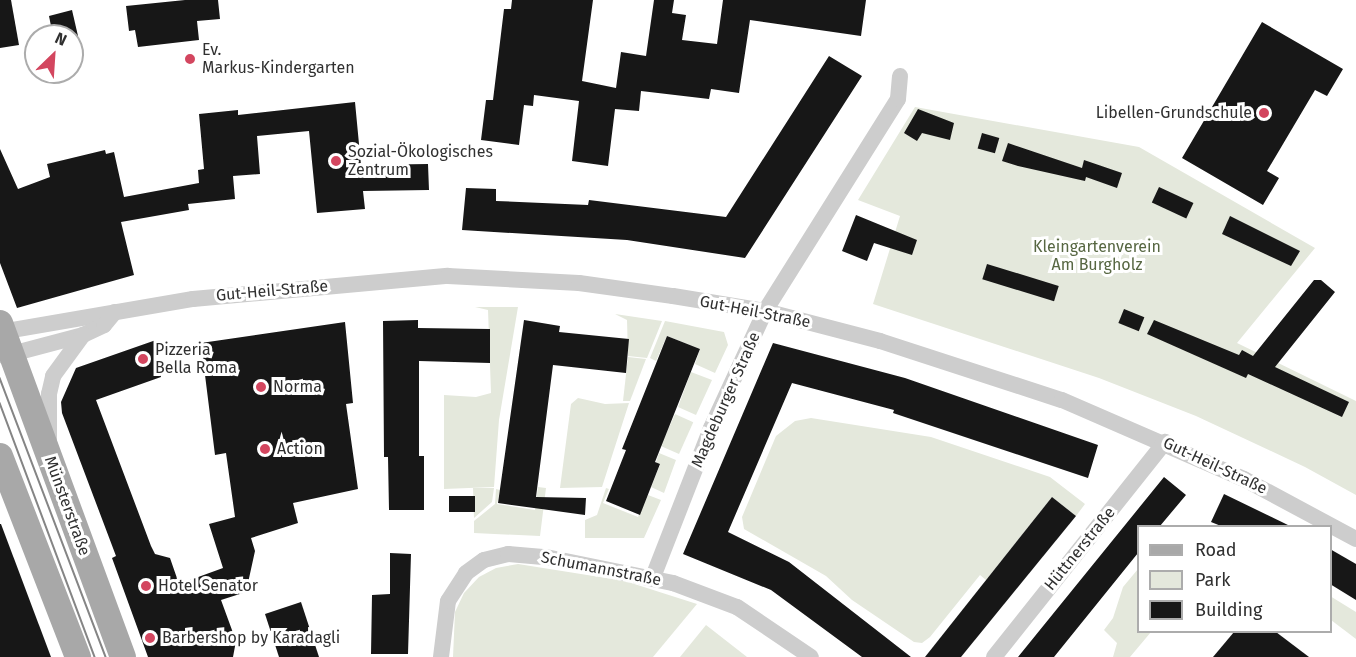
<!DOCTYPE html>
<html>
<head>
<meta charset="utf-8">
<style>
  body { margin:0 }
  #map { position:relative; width:1356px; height:657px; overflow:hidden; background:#fff; font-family:"Fira Sans",sans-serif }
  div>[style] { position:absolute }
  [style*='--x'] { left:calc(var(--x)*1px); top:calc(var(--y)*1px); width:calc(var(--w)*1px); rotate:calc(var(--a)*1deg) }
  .green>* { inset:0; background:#e4e8dc; transform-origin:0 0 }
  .building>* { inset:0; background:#171717; transform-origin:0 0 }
  .street>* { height:16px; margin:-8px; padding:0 8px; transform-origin:8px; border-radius:8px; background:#cdcdcd }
  .primary>* { height:26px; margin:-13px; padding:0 13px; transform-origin:13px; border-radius:13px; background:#a8a8a8 }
  .tram>* { height:1.5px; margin:-0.75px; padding:0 0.75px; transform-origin:0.75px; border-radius:0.75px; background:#858585 }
  .dots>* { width:16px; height:16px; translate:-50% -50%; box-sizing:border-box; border:3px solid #fff; border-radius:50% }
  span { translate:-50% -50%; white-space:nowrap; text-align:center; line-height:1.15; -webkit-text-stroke:6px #fff; paint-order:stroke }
  .poi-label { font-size:16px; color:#303030 }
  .left { translate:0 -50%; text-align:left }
  .right { translate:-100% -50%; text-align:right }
  .park-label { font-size:16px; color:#576742 }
  .street-label { font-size:16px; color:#303030 }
  .legend { position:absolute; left:1137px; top:525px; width:195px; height:108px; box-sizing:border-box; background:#fff; border:2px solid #acacac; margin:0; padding:8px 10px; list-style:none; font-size:18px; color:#303030 }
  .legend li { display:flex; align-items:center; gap:12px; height:30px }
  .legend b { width:30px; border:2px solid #acacac }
  .north { position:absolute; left:24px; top:24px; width:60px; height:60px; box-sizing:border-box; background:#fff; border:2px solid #acacac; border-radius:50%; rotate:25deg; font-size:16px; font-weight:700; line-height:24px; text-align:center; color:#303030 }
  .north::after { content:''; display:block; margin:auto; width:21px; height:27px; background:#d3465f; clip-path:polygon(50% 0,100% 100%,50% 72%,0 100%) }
</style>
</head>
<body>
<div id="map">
  <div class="green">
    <div style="clip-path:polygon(915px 107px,1139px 147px,1315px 248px,1237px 343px,1356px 401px,1356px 495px,1305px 467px,1196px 416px,1099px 378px,873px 304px,900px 216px,858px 200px)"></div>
    <div style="clip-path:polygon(475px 307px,518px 307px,499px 420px,494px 487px,444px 489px,444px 395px,476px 397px,491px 393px,488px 310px)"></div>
    <div style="clip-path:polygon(615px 314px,662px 321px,647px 358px,628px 356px,627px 320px)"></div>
    <div style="clip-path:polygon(665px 321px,724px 332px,728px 345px,715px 373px,695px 364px,700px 349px,667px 336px,656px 361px,650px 358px)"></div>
    <div style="clip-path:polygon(628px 357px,646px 359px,630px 401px,623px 401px)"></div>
    <div style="clip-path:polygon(691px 372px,712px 380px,696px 415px,678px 407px)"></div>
    <div style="clip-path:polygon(578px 398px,605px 404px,629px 403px,602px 487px,560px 488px,571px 404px)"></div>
    <div style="left:675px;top:414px;width:20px;height:35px;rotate:24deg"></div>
    <div style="clip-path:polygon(811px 418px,931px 437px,1050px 477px,1085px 504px,1076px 516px,1052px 497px,986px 580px,980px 575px,930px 637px,922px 643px,914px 642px,852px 600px,826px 576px,744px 529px,742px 517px,776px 436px,795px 421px)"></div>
    <div style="clip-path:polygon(659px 453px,676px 460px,664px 493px,651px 487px,660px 465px,656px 462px)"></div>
    <div style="clip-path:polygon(538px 487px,546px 488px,540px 536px,474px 533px,474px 521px,495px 504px,496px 489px,500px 490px,497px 504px,535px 510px)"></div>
    <div style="clip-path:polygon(473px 488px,494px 488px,492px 502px,474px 518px)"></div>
    <div style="clip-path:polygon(606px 488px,609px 489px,603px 503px,638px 517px,648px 495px,661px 500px,644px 538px,585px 538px,585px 520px,597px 515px)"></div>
    <div style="clip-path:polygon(518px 564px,625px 581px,697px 604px,653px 657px,453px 657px,455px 612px,464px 593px,479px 577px,496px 568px)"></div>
    <div style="clip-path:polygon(1138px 569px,1138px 632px,1151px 632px,1130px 657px,1113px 657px,1117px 643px,1104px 630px,1113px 618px,1123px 587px)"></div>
    <div style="clip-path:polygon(1330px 596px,1356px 612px,1356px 639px,1331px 620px)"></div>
    <div style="clip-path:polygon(706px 625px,747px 657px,680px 657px)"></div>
  </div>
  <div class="building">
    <div style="clip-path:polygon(0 0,11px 0,19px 45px,0 48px)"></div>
    <div style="clip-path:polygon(185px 0,218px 0,220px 19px,197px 21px,199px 40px,138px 47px,135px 30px,129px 31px,126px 6px)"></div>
    <div style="clip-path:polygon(512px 0,593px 0,582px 81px,616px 88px,621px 52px,646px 56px,654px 0,674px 0,672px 13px,686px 15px,682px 40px,717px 44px,723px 0,866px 0,861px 36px,750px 20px,739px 93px,711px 89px,709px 99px,641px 91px,639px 111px,615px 109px,608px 166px,572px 161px,579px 101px,534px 95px,533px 106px,524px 105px,519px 145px,481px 140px,486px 100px,493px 100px,504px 9px,511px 9px)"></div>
    <div style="clip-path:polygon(72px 10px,78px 36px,53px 36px,49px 16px)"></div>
    <div style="clip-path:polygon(1262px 22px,1343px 69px,1327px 96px,1315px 90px,1267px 171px,1279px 178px,1263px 205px,1182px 158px)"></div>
    <div style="clip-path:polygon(829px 56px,862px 76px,745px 258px,627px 240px,462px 230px,466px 188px,496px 189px,496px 201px,588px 205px,589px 200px,726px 217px)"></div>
    <div style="clip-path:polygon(355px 102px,361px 165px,428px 164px,429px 190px,363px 191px,365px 209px,317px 213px,309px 131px,257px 136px,260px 174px,233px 176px,235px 199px,188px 204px,189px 210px,121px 222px,134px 275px,17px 308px,0 263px,0 149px,18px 189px,50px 177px,47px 164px,105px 150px,106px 154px,114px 152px,124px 197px,199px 183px,198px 170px,204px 169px,199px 114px,238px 110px,238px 115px)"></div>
    <div style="clip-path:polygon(918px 109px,954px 123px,950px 140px,922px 133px,917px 141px,904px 133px)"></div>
    <div style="left:982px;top:133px;width:18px;height:16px;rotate:16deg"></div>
    <div style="clip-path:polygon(1008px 143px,1082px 168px,1084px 160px,1122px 173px,1117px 188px,1086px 177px,1085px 181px,1018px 166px,1002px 161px)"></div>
    <div style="left:1159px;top:187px;width:38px;height:17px;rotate:25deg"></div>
    <div style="clip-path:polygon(856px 215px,917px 240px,912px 255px,874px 243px,867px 261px,842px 251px)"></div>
    <div style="clip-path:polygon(1230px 216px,1300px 251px,1291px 266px,1222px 234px)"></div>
    <div style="left:987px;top:264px;width:75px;height:16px;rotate:17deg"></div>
    <div style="clip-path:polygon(1314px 280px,1321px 280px,1335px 292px,1275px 367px,1349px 402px,1342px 417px,1248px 374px,1246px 378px,1147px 334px,1154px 320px,1239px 355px,1242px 350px,1253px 356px)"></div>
    <div style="left:1124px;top:309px;width:22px;height:15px;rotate:22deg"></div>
    <div style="clip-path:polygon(418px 320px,418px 328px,490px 329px,490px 363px,419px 361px,419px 456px,424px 456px,424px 510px,389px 510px,388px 457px,384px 457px,383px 321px)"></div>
    <div style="clip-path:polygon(524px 320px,560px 326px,559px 332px,629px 339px,626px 373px,553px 365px,536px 497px,586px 498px,585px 515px,498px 503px)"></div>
    <div style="clip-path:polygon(345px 322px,353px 403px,346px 404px,358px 489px,293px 503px,298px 523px,251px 538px,255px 551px,246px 592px,221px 600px,236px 641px,233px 657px,148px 657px,112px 558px,116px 556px,62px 413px,61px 402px,76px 368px,156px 340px,161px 377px,96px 400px,151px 546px,155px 554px,170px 558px,179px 584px,223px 568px,209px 524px,235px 517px,226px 453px,215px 455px,201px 343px)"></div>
    <div style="clip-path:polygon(667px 336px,700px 349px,655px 462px,660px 464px,640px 515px,606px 501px,626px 450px,622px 449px)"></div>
    <div style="clip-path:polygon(773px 343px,905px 378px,1098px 445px,1088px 478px,893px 413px,894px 410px,792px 383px,728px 532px,789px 562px,911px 657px,862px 657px,771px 590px,683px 554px)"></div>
    <div style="clip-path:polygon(1164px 477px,1186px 495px,1160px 526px,1138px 526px,1138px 553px,1054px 657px,1018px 657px)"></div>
    <div style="clip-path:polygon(1224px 494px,1290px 526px,1221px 526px,1211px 522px)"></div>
    <div style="left:449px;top:496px;width:26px;height:16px"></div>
    <div style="clip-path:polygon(1052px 497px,1076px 516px,961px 657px,925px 657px)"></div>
    <div style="clip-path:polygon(0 524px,1px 524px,51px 657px,0 657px)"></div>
    <div style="clip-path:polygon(1330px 549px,1356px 564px,1356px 600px,1330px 584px)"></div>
    <div style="clip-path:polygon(390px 553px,411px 554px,408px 654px,371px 654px,372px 595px,390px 594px)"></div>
    <div style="clip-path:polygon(301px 602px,319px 657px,279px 657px,265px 614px)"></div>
    <div style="clip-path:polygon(1234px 632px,1276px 632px,1309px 657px,1213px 657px)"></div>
  </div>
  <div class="street">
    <div style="--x:0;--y:332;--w:196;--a:-9.7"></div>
    <div style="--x:193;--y:299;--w:256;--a:-5.2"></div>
    <div style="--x:448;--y:276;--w:131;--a:3.1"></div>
    <div style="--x:579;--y:283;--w:95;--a:7.9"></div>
    <div style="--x:673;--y:296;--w:93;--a:9.3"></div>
    <div style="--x:765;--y:311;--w:119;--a:14.6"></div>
    <div style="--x:880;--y:341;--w:191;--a:18"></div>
    <div style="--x:1062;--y:400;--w:198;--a:23.5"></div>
    <div style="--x:1244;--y:479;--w:127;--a:28.2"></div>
    <div style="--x:4;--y:356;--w:82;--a:-14.9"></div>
    <div style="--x:83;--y:335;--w:23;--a:-25"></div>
    <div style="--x:104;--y:325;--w:17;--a:-50"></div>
    <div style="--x:49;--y:441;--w:47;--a:-90"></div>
    <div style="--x:49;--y:394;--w:18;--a:-77"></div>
    <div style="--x:53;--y:376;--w:51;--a:-53.8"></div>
    <div style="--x:653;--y:577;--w:160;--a:-68.7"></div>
    <div style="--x:711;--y:428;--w:129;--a:-65.2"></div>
    <div style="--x:765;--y:311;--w:250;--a:-57.9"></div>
    <div style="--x:898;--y:99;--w:23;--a:-85"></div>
    <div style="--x:441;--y:657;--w:56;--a:-82.9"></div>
    <div style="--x:448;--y:601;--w:33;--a:-57"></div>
    <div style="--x:466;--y:573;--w:22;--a:-36"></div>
    <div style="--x:484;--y:560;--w:25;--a:-14"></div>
    <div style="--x:508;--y:554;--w:38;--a:5"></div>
    <div style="--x:546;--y:557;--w:130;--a:11.6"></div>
    <div style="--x:673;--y:583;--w:68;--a:20.6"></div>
    <div style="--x:737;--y:607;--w:89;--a:34"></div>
    <div style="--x:994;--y:657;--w:275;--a:-51.5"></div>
  </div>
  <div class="primary">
    <div style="--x:0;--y:323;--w:356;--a:69.8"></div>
    <div style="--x:0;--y:456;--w:216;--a:68.8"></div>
  </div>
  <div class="tram">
    <div style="--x:0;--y:378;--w:298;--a:69.2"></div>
    <div style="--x:0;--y:403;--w:271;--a:69.5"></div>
  </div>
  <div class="dots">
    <div style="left:190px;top:59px;background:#d3465f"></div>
    <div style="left:1264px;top:113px;background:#d3465f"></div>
    <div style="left:336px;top:161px;background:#d3465f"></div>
    <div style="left:143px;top:359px;background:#d3465f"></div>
    <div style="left:261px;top:387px;background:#d3465f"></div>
    <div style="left:265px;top:449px;background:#d3465f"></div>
    <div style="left:146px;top:586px;background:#d3465f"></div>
    <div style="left:150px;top:638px;background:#d3465f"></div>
  </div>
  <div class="poi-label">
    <span class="left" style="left:202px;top:59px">Ev.<br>Markus-Kindergarten</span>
    <span class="right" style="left:1252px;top:113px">Libellen-Grundschule</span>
    <span class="left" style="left:348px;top:161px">Sozial-Ökologisches<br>Zentrum</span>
    <span class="left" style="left:155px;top:359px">Pizzeria<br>Bella Roma</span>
    <span class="left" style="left:273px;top:387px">Norma</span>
    <span class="left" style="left:277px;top:449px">Action</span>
    <span class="left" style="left:158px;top:586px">Hotel Senator</span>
    <span class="left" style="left:162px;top:638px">Barbershop by Karadagli</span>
  </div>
  <div class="park-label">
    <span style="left:1097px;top:256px">Kleingartenverein<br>Am Burgholz</span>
  </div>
  <div class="street-label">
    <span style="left:272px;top:291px;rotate:-5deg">Gut-Heil-Straße</span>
    <span style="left:755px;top:312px;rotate:11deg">Gut-Heil-Straße</span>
    <span style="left:726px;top:400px;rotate:-66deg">Magdeburger Straße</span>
    <span style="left:1215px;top:466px;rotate:25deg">Gut-Heil-Straße</span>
    <span style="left:67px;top:506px;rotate:70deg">Münsterstraße</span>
    <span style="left:1080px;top:549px;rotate:-51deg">Hüttnerstraße</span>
    <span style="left:601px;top:569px;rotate:11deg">Schumannstraße</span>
  </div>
  <ul class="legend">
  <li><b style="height:8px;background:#a8a8a8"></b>Road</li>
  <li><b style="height:16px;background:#e4e8dc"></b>Park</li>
  <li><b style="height:16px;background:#171717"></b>Building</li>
  </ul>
  <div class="north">N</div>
</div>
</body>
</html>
